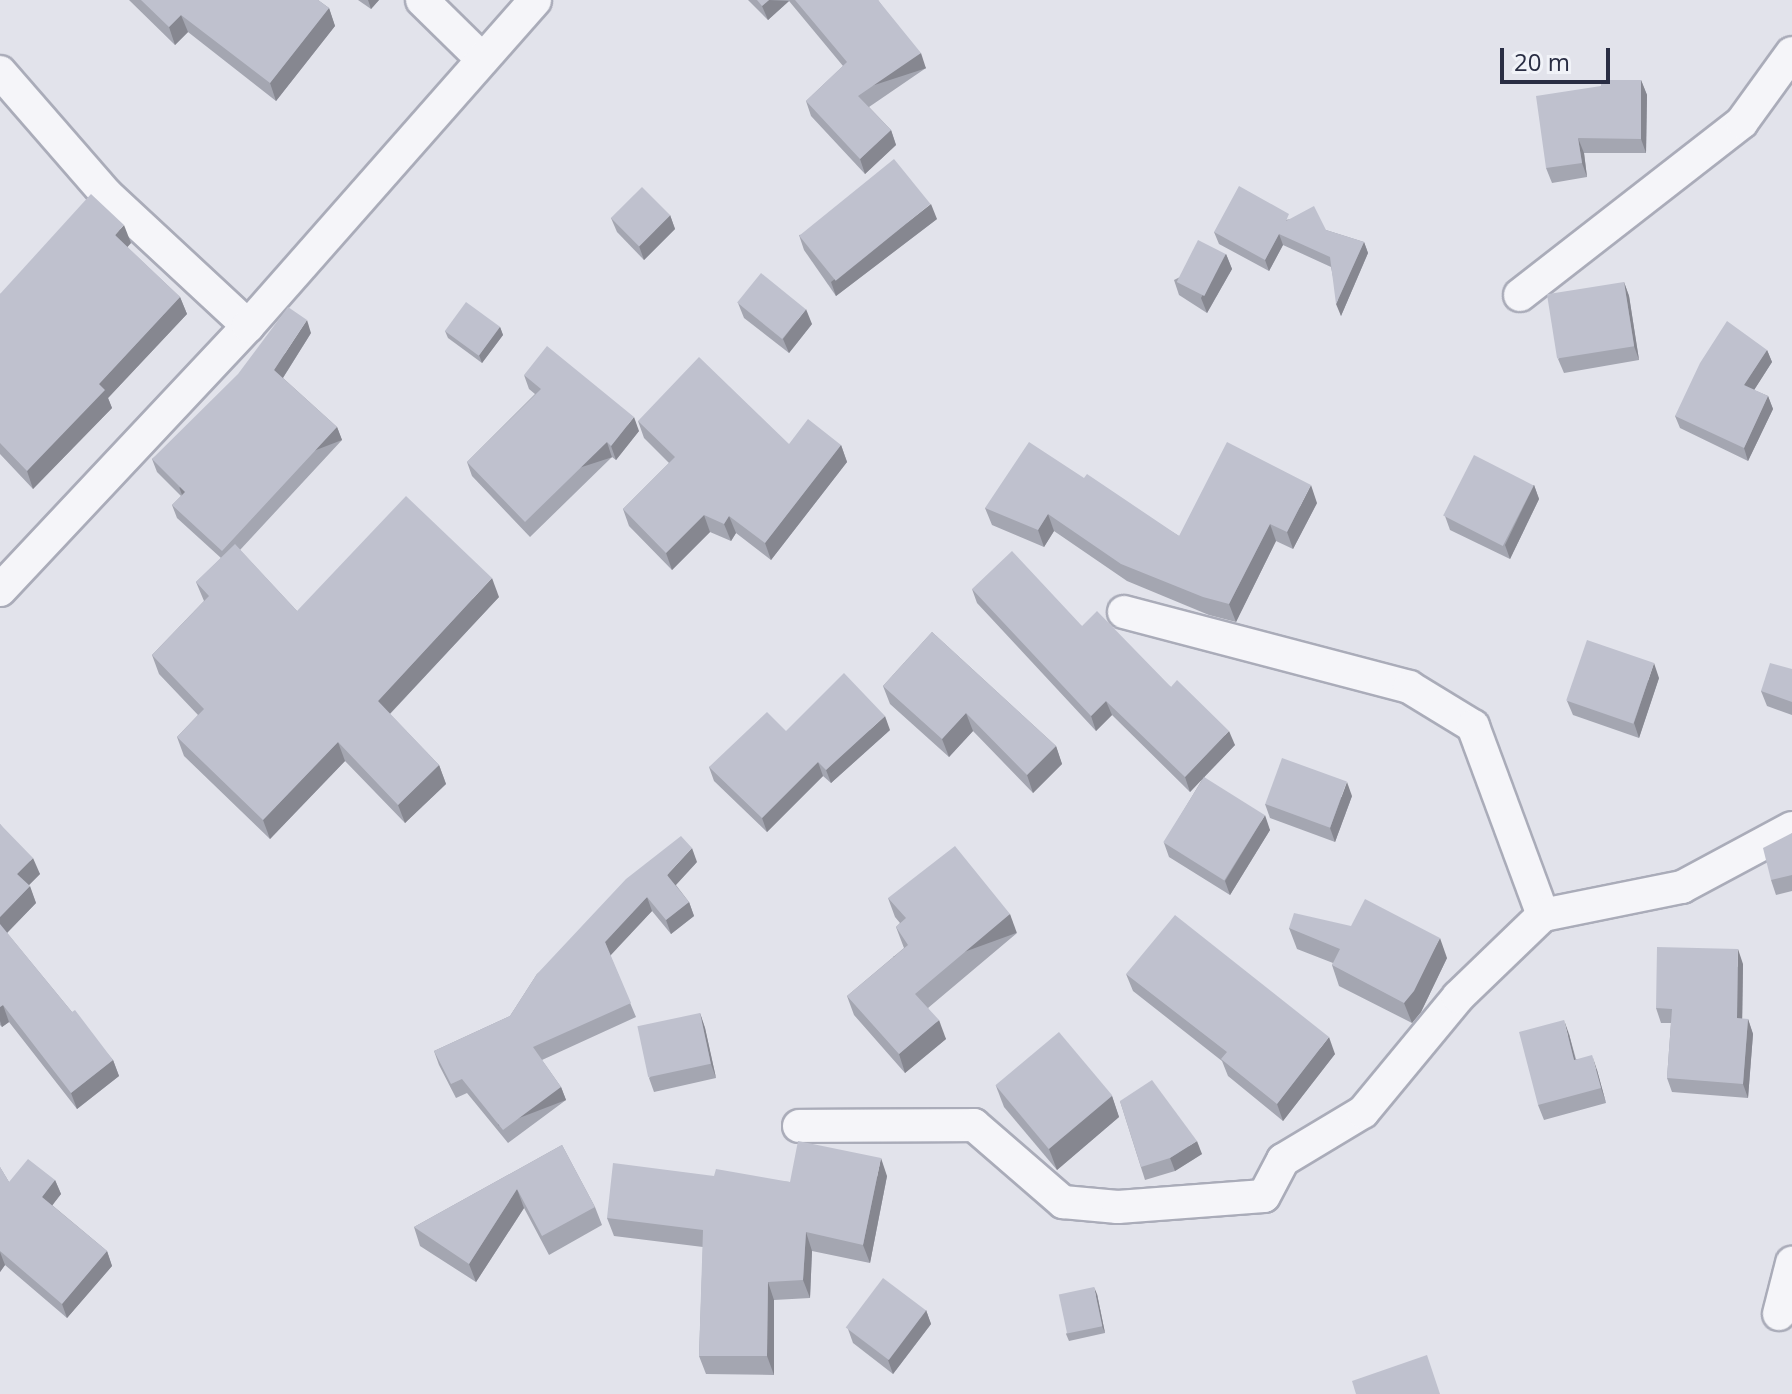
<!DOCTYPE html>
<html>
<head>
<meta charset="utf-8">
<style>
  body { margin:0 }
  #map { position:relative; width:1792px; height:1394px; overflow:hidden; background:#e2e3eb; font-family:"Open Sans",sans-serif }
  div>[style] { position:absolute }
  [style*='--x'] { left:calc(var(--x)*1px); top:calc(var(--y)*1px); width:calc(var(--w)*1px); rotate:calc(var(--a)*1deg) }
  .roads { filter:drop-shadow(2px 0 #aaacb9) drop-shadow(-2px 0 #aaacb9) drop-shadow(0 2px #aaacb9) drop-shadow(0 -2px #aaacb9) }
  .street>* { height:32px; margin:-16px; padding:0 16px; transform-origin:16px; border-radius:16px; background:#f5f5f9 }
  .wall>* { inset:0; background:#a4a6b1 }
  .shaded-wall>* { inset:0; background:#868790; transform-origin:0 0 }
  .building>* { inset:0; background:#bfc1ce; transform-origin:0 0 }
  span { translate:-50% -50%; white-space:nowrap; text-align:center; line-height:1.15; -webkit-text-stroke:8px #f1f3f8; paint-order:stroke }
  .scale { position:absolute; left:1500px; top:48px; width:110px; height:36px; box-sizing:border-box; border:4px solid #292d43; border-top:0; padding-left:10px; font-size:24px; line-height:28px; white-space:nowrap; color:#292d43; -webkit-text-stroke:6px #f1f3f8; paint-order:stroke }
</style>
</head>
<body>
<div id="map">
  <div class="roads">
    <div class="street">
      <div style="--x:422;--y:0;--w:83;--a:44.5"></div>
      <div style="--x:0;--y:72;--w:162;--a:49"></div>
      <div style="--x:106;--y:194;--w:194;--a:42.9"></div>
      <div style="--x:1520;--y:295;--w:281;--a:-37.9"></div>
      <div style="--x:1742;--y:122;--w:85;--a:-54.1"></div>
      <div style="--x:0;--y:590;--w:362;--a:-46.8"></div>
      <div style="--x:248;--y:326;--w:434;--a:-48.6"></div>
      <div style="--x:1124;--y:612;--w:295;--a:14.7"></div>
      <div style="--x:1409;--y:687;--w:75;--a:31.4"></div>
      <div style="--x:1473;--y:726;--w:202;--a:69.7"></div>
      <div style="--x:799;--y:1126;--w:175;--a:-0.3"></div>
      <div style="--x:974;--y:1125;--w:118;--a:40.9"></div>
      <div style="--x:1063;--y:1202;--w:55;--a:5.2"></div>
      <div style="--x:1118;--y:1207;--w:146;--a:-4.3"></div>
      <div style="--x:1264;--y:1196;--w:41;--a:-62.2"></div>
      <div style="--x:1283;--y:1160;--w:93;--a:-31"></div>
      <div style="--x:1363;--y:1112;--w:149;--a:-50.4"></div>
      <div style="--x:1458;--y:997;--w:118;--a:-44"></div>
      <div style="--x:1543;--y:915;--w:142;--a:-11.4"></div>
      <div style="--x:1682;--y:887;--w:125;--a:-28.2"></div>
      <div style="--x:1779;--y:1314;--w:53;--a:-75.7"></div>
    </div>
  </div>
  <div class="wall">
    <div style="clip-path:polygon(129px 0,318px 0,329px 8px,335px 26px,276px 101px,188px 32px,175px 45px)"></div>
    <div style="clip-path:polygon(358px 0,379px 0,371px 9px)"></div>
    <div style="clip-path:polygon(748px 0,878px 0,926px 68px,869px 107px,891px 130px,896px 145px,865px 174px,811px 116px,806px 101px,843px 66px,789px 1px,768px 20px)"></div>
    <div style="clip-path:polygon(1641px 80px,1647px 95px,1646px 153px,1584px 153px,1587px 177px,1552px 183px,1546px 168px)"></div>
    <div style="clip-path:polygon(670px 215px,675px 229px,644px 260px,617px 232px,611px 218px)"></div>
    <div style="clip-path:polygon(937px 219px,836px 296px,804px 250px,799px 235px)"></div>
    <div style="clip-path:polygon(1291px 219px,1364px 242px,1368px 253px,1341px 316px,1331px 267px,1283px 245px,1269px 271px,1219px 244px,1214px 232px)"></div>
    <div style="clip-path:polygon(131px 243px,127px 247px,180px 297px,187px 314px,108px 398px,112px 408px,33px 489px,0 454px,0 294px)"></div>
    <div style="clip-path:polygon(1226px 254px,1232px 269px,1207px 313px,1179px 295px,1174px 280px)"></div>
    <div style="clip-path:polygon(1624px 282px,1629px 296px,1639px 360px,1564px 373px,1558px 359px)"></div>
    <div style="clip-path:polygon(738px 303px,812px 324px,789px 353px,744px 318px)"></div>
    <div style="clip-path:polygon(500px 327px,503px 335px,482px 363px,448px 338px,445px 331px)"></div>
    <div style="clip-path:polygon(311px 333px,283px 378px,337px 427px,342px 440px,240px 550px,297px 611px,499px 597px,390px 714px,439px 765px,446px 784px,405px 823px,345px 761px,270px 839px,184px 756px,177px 737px,198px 715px,159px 674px,152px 655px,204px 601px,196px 582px,221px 558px,177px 518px,172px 505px,181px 496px,157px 472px,152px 459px)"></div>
    <div style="clip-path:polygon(1767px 350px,1772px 362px,1754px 390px,1768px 396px,1773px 409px,1748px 461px,1680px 428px,1675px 416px)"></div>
    <div style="clip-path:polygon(524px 375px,639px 431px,616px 460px,612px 457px,530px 537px,472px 476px,467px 462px,535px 394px,529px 389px)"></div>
    <div style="clip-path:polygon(638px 421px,789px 444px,841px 445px,847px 462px,771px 560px,736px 533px,731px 541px,710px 532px,672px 570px,629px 526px,623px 509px,669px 463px,644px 438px)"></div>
    <div style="clip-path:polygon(1084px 478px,1179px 536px,1317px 503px,1293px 549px,1276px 541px,1236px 622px,1209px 615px,1127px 581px,1054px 531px,1044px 547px,992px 525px,985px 508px)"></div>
    <div style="clip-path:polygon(1534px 485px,1539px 499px,1510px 559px,1450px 530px,1445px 516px)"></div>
    <div style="clip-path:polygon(972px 589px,1082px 626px,1171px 687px,1235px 745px,1204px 777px,1270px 830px,1230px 895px,1169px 857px,1164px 843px,1203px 778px,1190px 792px,1112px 715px,1096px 731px,977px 603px)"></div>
    <div style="clip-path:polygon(932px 632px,1056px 746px,1062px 764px,1033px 793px,973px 731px,949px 757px,890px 704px,883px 686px)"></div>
    <div style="clip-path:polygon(1792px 669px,1792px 715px,1767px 706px,1761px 691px)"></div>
    <div style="clip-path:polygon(1659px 678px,1639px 738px,1573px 715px,1567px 701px)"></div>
    <div style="clip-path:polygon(890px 730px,831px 783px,823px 776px,767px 832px,714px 781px,709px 767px,786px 731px)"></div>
    <div style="clip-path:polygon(1352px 796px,1335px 842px,1270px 818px,1265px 804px)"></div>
    <div style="clip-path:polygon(0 824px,40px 874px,29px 885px,36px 903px,7px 933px,72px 1012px,113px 1060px,119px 1076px,77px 1109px,9px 1022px,2px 1027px,0 1025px)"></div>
    <div style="clip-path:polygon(1792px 833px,1792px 891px,1776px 895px,1771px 880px)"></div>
    <div style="clip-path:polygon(697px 862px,676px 885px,689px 902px,694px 916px,671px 934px,652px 911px,610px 955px,636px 1017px,542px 1060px,561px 1087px,566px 1100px,508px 1143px,467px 1093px,456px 1098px,439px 1065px,434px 1051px,510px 1016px,537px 974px)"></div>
    <div style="clip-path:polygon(888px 898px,1017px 933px,928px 1008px,946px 1039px,905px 1073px,854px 1015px,847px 996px,904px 948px,896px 927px,900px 923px,895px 917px)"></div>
    <div style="clip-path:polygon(1351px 926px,1447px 958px,1421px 1012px,1412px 1023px,1339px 986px,1332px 965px,1333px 963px,1297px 949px,1289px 928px)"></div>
    <div style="clip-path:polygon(1743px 964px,1742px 1019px,1748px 1019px,1753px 1034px,1748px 1098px,1672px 1092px,1667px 1078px,1671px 1023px,1661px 1023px,1656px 1008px)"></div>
    <div style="clip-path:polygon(1126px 974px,1335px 1054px,1283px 1121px,1228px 1076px,1222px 1061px,1133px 991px)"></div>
    <div style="clip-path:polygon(700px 1013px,705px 1028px,716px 1078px,654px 1092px,649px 1078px)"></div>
    <div style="clip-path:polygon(1569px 1034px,1576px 1059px,1597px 1070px,1606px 1103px,1544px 1120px,1538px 1105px)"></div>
    <div style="clip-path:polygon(996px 1086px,1112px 1096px,1119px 1117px,1057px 1170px,1004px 1107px)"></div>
    <div style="clip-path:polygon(1120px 1101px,1202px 1154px,1175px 1171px,1145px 1180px)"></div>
    <div style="clip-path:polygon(562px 1145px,595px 1207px,602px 1225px,549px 1255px,524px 1208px,476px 1282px,420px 1246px,414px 1227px)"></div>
    <div style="clip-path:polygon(0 1167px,9px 1182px,55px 1180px,61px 1194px,52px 1205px,107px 1251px,112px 1266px,67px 1318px,5px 1265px,0 1272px)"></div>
    <div style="clip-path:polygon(714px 1176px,790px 1182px,887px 1176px,870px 1263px,812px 1251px,810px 1298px,774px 1300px,774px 1375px,706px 1374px,699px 1356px,703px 1247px,614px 1236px,607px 1218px)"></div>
    <div style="clip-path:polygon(1097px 1294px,1105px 1333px,1069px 1341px,1066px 1334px)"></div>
    <div style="clip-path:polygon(926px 1310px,931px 1324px,893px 1374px,853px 1343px,848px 1329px)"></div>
  </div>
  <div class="shaded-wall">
    <div style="clip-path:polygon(368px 0,379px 0,371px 9px)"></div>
    <div style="clip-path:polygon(769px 0,789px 1px,768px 20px,762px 6px)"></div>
    <div style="clip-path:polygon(329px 8px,335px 26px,276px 101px,270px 83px)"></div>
    <div style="clip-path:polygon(181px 15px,188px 32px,175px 45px,169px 27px)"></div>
    <div style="left:921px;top:53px;width:16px;height:76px;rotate:72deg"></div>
    <div style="clip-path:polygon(1641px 80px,1647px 95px,1646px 153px,1641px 139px)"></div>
    <div style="clip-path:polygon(891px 130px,896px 145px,865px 174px,860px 159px)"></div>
    <div style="clip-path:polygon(1578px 138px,1584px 153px,1587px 177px,1582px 163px)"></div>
    <div style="clip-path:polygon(931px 204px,937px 219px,836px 296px,831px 282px)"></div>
    <div style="clip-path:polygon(670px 215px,675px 229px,644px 260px,639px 246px)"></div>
    <div style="clip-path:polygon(124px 225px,131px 243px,122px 253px,115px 235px)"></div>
    <div style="clip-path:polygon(1279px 234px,1283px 245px,1269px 271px,1265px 260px)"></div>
    <div style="clip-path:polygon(1364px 242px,1368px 253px,1341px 316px,1336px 304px)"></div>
    <div style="clip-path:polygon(1226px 254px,1232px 269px,1207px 313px,1201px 298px)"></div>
    <div style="clip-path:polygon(1624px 282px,1629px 296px,1639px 360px,1634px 346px)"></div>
    <div style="clip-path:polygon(180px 297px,187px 314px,108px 398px,112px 408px,33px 489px,27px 471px,99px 384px)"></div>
    <div style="clip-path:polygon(806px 309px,812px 324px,789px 353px,783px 339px)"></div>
    <div style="clip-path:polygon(307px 320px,311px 333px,279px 384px,274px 370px)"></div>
    <div style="clip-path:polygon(500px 327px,503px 335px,482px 363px,479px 355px)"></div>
    <div style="clip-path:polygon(1767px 350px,1772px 362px,1749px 398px,1744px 385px)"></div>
    <div style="clip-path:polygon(1768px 396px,1773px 409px,1748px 461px,1744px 448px)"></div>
    <div style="clip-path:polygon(634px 417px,639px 431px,616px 460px,611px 446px)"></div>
    <div style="left:337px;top:427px;width:14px;height:169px;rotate:69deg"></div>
    <div style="left:607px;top:442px;width:16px;height:115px;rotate:72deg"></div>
    <div style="clip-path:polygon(841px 445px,847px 462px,771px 560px,765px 543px)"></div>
    <div style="clip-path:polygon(1311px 485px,1317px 503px,1293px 549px,1287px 532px)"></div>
    <div style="clip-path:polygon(1534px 485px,1539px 499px,1510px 559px,1505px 545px)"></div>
    <div style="clip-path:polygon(1048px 514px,1054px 531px,1044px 547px,1038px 530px)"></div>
    <div style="clip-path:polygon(704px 515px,710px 532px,672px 570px,666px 553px)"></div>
    <div style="clip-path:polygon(729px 516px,736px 533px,731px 541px,724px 524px)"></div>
    <div style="clip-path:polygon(1270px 524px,1276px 541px,1236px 622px,1229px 604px)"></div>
    <div style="clip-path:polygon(492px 578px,499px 597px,384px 720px,378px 701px)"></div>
    <div style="clip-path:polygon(1654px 663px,1659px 678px,1639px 738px,1634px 723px)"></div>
    <div style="clip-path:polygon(1106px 701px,1112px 715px,1096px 731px,1091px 716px)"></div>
    <div style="clip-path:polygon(966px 713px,973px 731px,949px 757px,942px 739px)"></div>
    <div style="clip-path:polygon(885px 716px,890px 730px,831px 783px,826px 770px)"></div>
    <div style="clip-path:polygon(1229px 731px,1235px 745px,1190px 792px,1185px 777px)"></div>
    <div style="clip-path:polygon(338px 742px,345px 761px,270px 839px,263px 820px)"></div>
    <div style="clip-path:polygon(1056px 746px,1062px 764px,1033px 793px,1027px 775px)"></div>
    <div style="clip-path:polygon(818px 762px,823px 776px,767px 832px,762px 818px)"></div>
    <div style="clip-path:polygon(439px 765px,446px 784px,405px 823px,398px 805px)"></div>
    <div style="clip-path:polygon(1347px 782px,1352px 796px,1335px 842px,1330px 828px)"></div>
    <div style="clip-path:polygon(1265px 815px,1270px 830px,1230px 895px,1225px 881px)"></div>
    <div style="clip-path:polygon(692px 848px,697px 862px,672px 889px,667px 875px)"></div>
    <div style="clip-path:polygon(33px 858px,40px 874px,23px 891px,17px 874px)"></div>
    <div style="clip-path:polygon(30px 886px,36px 903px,3px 937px,0 929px,0 917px)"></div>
    <div style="clip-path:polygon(647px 897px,652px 911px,610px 956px,605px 942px)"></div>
    <div style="clip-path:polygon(689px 902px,694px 916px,671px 934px,666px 920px)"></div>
    <div style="left:1010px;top:914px;width:20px;height:124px;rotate:70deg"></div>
    <div style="clip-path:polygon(1440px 938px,1447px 958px,1421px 1012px,1412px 1023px,1404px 1003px)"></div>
    <div style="clip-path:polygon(1738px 949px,1743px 964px,1742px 1033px,1737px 1018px)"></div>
    <div style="clip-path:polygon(3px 1005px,9px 1022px,2px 1027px,0 1021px,0 1007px)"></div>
    <div style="clip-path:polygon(700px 1013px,705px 1028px,716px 1078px,711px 1064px)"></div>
    <div style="clip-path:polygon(1748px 1019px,1753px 1034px,1748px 1098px,1743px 1084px)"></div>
    <div style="clip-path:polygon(939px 1020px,946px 1039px,905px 1073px,899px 1054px)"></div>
    <div style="clip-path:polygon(1564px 1020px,1569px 1034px,1579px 1074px,1574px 1060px)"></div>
    <div style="clip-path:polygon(1329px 1037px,1335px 1054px,1283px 1121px,1277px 1104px)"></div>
    <div style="clip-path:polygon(1592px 1055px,1597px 1070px,1606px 1103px,1601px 1088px)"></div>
    <div style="clip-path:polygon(113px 1060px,119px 1076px,77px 1109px,71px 1093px)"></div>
    <div style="left:561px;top:1087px;width:14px;height:72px;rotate:69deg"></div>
    <div style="clip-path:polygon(1112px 1096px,1119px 1117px,1057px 1170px,1049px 1149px)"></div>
    <div style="clip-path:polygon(1197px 1141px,1202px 1154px,1175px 1171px,1170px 1158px)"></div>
    <div style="clip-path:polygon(881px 1158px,887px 1176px,870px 1263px,863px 1245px)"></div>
    <div style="clip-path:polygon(55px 1180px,61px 1194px,48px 1211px,42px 1197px)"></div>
    <div style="clip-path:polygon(517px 1189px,524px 1208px,476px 1282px,469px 1264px)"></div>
    <div style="clip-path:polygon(806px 1232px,812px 1251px,810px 1298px,803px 1280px)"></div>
    <div style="clip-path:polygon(107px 1251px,112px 1266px,67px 1318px,62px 1304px)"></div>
    <div style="clip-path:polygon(0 1252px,5px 1265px,0 1272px)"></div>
    <div style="clip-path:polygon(768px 1282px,774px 1300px,774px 1375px,767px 1356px)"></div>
    <div style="clip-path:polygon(1094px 1287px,1097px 1294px,1105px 1333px,1102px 1326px)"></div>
    <div style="clip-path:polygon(926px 1310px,931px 1324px,893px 1374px,888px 1360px)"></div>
  </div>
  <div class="building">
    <div style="clip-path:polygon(141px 0,318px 0,329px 8px,270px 83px,181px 15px,169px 27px)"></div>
    <div style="clip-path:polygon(757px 0,769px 0,762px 6px)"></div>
    <div style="clip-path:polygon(795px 0,878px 0,921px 53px,858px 96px,891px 130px,860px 159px,806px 101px,847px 62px)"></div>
    <div style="clip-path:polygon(1601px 80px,1641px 80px,1641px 139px,1578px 138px,1582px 163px,1546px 168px,1536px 96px,1601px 86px)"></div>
    <div style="left:894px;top:159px;width:58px;height:122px;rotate:51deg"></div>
    <div style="clip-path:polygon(1239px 186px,1289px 214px,1286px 221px,1314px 206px,1326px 230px,1364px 242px,1336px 304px,1330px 257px,1279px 234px,1265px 260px,1214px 232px)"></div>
    <div style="left:642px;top:187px;width:40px;height:44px;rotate:45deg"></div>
    <div style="clip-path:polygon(91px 194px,124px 225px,115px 235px,180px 297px,99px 384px,105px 390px,27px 471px,0 443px,0 294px)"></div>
    <div style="left:1198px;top:240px;width:31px;height:47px;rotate:27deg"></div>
    <div style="left:761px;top:273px;width:58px;height:38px;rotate:39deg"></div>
    <div style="left:1624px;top:282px;width:65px;height:78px;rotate:81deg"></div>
    <div style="left:466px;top:302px;width:42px;height:36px;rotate:36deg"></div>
    <div style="clip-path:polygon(288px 307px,307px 320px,274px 370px,337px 427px,222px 551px,172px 505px,185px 492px,152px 459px,238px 374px)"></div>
    <div style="clip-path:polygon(1727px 321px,1767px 350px,1744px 385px,1768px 396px,1744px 448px,1675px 416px,1700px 363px)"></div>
    <div style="clip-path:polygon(547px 346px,634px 417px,611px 446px,607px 442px,525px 522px,467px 462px,541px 389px,524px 375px)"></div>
    <div style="clip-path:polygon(699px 357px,789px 444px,808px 419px,841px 445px,765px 543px,729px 516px,724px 524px,704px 515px,666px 553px,623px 509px,675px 457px,638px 421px)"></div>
    <div style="clip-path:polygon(1029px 442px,1084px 478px,1087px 474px,1179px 536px,1227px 442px,1311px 485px,1287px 532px,1270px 524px,1229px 604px,1203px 597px,1121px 564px,1048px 514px,1038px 530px,985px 508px)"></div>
    <div style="left:1474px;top:455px;width:67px;height:68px;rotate:27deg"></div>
    <div style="clip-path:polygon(406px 496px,492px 578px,378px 701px,439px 765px,398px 805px,338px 742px,263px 820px,177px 737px,204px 709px,152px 655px,209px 596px,196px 582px,235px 544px,297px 611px)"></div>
    <div style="clip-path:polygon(1012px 551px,1082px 626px,1097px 611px,1171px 687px,1177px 680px,1229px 731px,1185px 777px,1106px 701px,1091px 716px,972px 589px)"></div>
    <div style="clip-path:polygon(932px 632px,1056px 746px,1027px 775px,966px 713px,942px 739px,883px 686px)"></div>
    <div style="left:1587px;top:640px;width:71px;height:64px;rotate:19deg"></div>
    <div style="clip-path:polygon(1770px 663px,1792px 669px,1792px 702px,1761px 691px)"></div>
    <div style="clip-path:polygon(844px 673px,885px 716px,826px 770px,818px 762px,762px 818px,709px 767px,767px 712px,786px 731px)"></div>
    <div style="left:1282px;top:758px;width:69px;height:49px;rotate:20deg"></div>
    <div style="left:1204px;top:777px;width:72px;height:77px;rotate:32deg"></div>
    <div style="clip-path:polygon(0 824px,33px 858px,17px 874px,30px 886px,0 917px)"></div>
    <div style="clip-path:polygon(1792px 833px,1792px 875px,1771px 880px,1763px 848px)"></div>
    <div style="clip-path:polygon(681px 836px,692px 848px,667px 875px,689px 902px,666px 920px,647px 897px,605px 942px,631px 1003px,533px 1047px,561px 1087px,503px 1130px,462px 1079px,451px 1084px,434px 1051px,510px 1016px,537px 974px,626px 879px)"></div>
    <div style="clip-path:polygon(955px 846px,1010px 914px,915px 994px,939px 1020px,899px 1054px,847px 996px,908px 945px,896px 927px,906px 918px,888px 898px)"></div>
    <div style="clip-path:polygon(1365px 899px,1440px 938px,1414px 991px,1404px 1003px,1332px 965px,1340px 949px,1289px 928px,1294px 913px,1351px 926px)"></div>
    <div style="clip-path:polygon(1175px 915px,1329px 1037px,1277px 1104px,1221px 1059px,1227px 1052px,1126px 974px)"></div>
    <div style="clip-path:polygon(0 924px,72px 1012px,75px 1010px,113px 1060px,71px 1093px,3px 1005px,0 1007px)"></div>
    <div style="clip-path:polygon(1657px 947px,1738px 949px,1737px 1018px,1748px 1019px,1743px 1084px,1667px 1078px,1672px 1009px,1656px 1008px)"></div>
    <div style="left:700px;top:1013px;width:52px;height:64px;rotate:78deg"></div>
    <div style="clip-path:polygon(1564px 1020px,1574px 1060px,1592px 1055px,1601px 1088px,1538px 1105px,1519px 1032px)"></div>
    <div style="left:1059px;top:1032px;width:83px;height:83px;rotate:50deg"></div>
    <div style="clip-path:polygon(1152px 1080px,1197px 1141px,1170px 1158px,1141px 1167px,1120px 1101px)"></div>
    <div style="clip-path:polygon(798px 1141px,881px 1158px,863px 1245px,806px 1232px,803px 1280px,768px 1282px,767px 1356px,699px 1356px,703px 1230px,607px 1218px,613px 1163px,714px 1176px,716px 1169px,790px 1182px)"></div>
    <div style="clip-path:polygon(562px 1145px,595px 1207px,542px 1236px,517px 1189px,469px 1264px,414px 1227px)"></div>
    <div style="clip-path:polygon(28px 1159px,55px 1180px,42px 1197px,107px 1251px,62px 1304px,0 1251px,0 1167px,9px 1182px)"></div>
    <div style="left:883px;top:1278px;width:54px;height:62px;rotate:37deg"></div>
    <div style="left:1094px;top:1287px;width:40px;height:36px;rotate:78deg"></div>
    <div style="clip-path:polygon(1427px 1355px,1440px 1394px,1356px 1394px,1352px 1381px)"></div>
  </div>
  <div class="scale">20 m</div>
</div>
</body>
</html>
